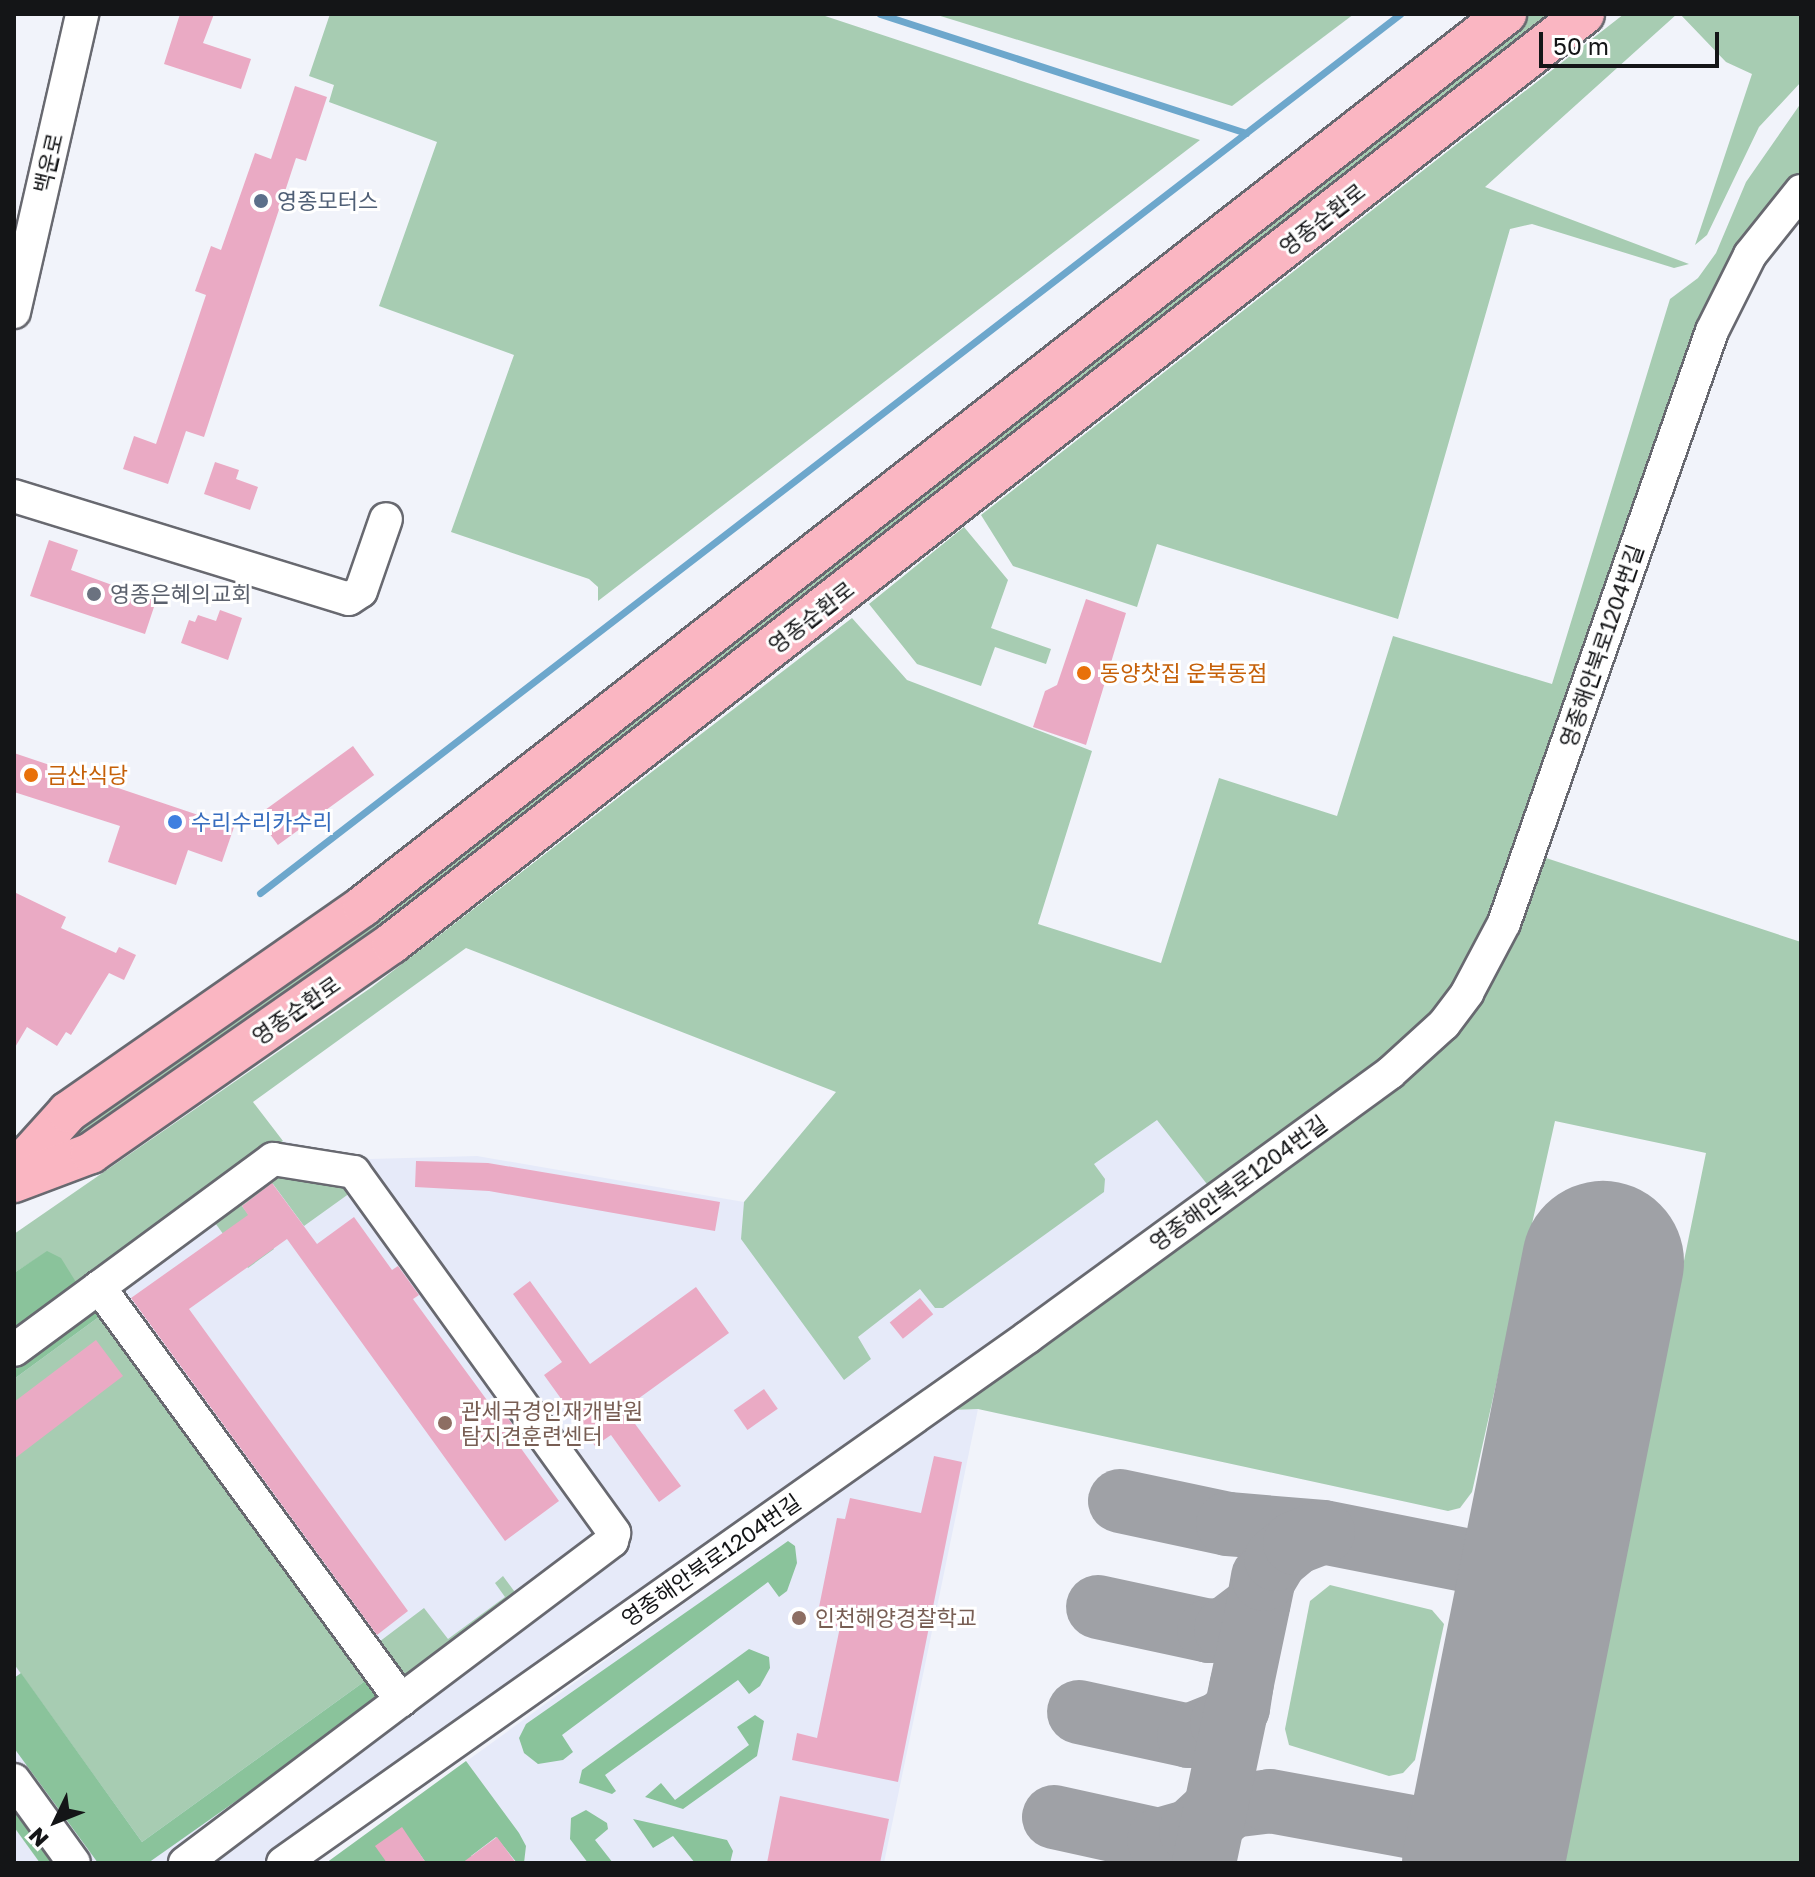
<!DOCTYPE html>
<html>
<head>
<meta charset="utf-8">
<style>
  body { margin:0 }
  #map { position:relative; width:1815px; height:1877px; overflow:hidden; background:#f1f3fa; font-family:"Golos Text","Noto Sans KR",sans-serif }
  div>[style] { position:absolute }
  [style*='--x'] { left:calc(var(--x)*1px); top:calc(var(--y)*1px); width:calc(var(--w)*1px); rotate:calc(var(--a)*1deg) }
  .built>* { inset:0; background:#e6eaf9 }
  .green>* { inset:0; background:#a7ccb2 }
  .forest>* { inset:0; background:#8ac39b }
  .stream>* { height:7px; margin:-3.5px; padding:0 3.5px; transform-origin:3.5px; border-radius:3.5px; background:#6da7cc }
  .taxiway>* { height:64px; margin:-32px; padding:0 32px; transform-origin:32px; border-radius:32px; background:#9fa1a6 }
  .runway>* { height:162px; margin:-81px; padding:0 81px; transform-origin:81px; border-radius:81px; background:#9fa1a6 }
  .building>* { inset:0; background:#eaaac4; transform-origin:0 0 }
  .roads { filter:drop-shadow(2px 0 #686970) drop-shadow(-2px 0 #686970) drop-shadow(0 2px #686970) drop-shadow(0 -2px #686970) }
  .minor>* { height:32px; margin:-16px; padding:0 16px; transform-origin:16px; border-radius:16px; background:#fff }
  .major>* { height:40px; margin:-20px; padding:0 20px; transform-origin:20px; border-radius:20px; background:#fab6c2 }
  .dots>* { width:22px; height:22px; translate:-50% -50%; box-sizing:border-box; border:4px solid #fff; border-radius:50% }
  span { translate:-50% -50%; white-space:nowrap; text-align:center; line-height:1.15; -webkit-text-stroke:6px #fff; paint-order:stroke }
  .street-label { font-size:22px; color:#141517 }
  .service-label { font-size:22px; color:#4e5e75 }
  .left { translate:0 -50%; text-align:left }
  .worship-label { font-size:22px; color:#5b616d }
  .food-label { font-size:22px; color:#c56008 }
  .shop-label { font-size:22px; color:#366cbe }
  .education-label { font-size:22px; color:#785e54 }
  .frame { position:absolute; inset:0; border:16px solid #141517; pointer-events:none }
  .north { position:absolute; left:16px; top:1781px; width:80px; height:80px; -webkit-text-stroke:6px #fff; paint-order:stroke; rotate:227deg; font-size:22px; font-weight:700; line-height:32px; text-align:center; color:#141517 }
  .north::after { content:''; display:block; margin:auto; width:28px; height:36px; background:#141517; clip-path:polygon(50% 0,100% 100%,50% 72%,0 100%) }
  .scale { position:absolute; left:1539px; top:32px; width:180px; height:36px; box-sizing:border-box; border:4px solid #141517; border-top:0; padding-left:10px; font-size:24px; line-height:28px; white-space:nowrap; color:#141517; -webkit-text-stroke:6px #fff; paint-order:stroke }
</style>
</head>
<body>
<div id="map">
  <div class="built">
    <div style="clip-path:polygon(1454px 990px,1178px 1211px,749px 1512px,263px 1863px,14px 1863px,14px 1334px,283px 1141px,370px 1159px,477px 1156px,744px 1202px,853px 1072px)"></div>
    <div style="clip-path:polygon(978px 1409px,884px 1863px,326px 1863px,951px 1410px)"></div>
  </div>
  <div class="green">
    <div style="clip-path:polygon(330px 14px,819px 14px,1200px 140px,598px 601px,598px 587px,589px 579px,451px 532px,514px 355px,379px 306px,437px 142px,329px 102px,334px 85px,309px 76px)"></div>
    <div style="clip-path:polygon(934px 14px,1354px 14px,1232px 106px)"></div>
    <div style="clip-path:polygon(1523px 14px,1566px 14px,405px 919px,81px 1136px,77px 1131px,81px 1118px)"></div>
    <div style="clip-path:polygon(1624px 14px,1677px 14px,1485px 187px,1689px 264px,1674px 268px,1532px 224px,1510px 229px,1398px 619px,1157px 544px,1137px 607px,1013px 566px,981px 515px)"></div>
    <div style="clip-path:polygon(1680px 14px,1801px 14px,1801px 82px,1759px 127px,1707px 235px,1695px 245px,1752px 74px,1726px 62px)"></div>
    <div style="clip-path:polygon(1801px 103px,1801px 179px,1774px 204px,1477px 959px,1418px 1037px,1210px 1188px,1157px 1120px,1094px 1164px,1105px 1179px,1104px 1192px,943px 1308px,935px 1308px,920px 1289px,858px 1337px,871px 1359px,844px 1380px,741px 1239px,744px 1202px,836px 1092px,466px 948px,253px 1102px,283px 1141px,79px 1287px,47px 1252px,14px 1273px,14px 1234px,372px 987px,852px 618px,907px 680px,1092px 751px,1038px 924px,1161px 963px,1219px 778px,1337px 816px,1393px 636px,1552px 684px,1670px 299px,1698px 278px,1716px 253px,1746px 182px)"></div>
    <div style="clip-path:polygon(964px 527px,1008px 580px,991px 628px,1051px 649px,1046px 664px,995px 647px,981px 686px,917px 664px,869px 604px)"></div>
    <div style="clip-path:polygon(1540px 856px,1801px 942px,1801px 1863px,1561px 1863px,1706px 1153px,1555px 1121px,1472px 1492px,1460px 1508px,1448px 1511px,978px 1409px,951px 1410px,1383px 1095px)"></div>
    <div style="clip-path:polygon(277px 1167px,339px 1177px,350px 1193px,304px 1226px,273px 1184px,242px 1206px,274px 1249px,248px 1268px,210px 1216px)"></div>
    <div style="clip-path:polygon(107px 1311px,372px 1676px,142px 1842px,14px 1664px,14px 1379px)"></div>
    <div style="clip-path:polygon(503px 1576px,517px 1595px,404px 1681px,371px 1648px,424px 1608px,448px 1639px,505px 1597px,495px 1583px)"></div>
    <div style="clip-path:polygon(1330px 1585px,1432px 1610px,1444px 1624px,1415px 1760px,1403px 1773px,1389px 1776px,1289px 1745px,1285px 1729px,1310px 1601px)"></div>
  </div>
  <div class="forest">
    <div style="clip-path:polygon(47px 1251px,61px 1258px,79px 1287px,14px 1334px,14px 1273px)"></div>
    <div style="clip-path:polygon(88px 1303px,107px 1311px,14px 1379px,14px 1359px)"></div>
    <div style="clip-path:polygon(788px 1541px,795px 1546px,797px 1563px,787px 1591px,779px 1597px,768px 1582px,562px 1735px,573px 1752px,563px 1760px,538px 1764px,524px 1753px,519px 1738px,526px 1724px)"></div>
    <div style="clip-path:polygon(749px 1649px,769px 1657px,770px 1668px,760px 1686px,749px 1694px,738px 1680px,605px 1775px,616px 1791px,612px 1794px,579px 1783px,582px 1770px)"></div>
    <div style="clip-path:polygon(21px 1673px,142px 1842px,372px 1676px,382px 1690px,377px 1702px,148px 1863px,98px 1863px,14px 1748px,14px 1678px)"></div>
    <div style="clip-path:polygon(755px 1715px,764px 1721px,757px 1756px,683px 1809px,645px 1797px,661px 1783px,675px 1800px,749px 1745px,737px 1727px)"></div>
    <div style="clip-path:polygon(466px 1761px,519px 1833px,526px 1846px,524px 1863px,517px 1863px,496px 1837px,471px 1856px,476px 1863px,426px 1863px,417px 1850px,398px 1863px,326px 1863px)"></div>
    <div style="clip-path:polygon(14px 1794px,62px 1863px,40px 1863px,14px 1827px)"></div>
    <div style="clip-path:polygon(586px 1810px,607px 1823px,608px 1829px,595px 1840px,613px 1863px,588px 1863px,570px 1839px,571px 1818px)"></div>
    <div style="clip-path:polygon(633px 1819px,727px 1840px,733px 1851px,730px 1863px,695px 1863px,673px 1836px,653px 1848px)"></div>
  </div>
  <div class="stream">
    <div style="--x:880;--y:14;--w:385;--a:18"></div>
    <div style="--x:260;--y:893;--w:1440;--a:-37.63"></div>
  </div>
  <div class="taxiway">
    <div style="--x:1120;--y:1501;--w:110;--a:12"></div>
    <div style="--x:1228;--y:1524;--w:95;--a:4.8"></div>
    <div style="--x:1323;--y:1532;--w:221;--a:11.2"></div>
    <div style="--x:1098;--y:1607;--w:114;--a:12.2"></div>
    <div style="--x:1209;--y:1631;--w:17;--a:-7"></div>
    <div style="--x:1226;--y:1629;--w:40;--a:-37"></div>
    <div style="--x:1258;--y:1605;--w:29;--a:-80"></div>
    <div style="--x:1079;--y:1712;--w:113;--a:12.3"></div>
    <div style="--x:1189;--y:1736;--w:35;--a:-22"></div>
    <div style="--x:1222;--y:1723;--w:22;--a:-43"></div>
    <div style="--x:1238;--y:1708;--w:24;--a:-81"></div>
    <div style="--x:1054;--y:1817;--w:107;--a:12.4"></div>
    <div style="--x:1159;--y:1840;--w:33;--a:-16"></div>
    <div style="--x:1191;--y:1831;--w:34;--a:-43"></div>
    <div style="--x:1213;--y:1822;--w:24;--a:-42"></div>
    <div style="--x:1231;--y:1806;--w:39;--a:-7"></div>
    <div style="--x:1270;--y:1801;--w:178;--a:10.4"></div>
    <div style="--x:1445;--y:1833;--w:34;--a:-21"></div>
    <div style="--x:1477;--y:1821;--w:24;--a:-45"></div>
    <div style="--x:1204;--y:1863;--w:290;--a:-78.1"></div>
    <div style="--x:1264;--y:1579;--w:23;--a:-59"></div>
    <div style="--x:1276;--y:1559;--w:25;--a:-40"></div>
    <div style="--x:1295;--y:1543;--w:30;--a:-21"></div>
  </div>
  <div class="runway">
    <div style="--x:1483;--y:1863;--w:613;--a:-78.71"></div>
  </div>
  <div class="building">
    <div style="clip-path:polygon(180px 14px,214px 14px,203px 43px,251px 59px,241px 89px,164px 64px)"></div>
    <div style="clip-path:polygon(295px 86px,327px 97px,306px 161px,296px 158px,204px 437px,186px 431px,168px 484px,123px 469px,134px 436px,156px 444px,206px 295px,195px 291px,211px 246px,221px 250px,255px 153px,271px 159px)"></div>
    <div style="clip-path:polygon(215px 462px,239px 470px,236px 479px,258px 487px,250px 510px,204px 494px)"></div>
    <div style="clip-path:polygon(49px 540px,78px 550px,71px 570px,156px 601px,145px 634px,30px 596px)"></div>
    <div style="clip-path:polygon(1086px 599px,1126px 613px,1086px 745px,1033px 727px,1045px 691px,1057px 685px)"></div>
    <div style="clip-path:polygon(220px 610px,242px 618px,228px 660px,181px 643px,189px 620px,195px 622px,198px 615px,216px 621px)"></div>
    <div style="left:353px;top:746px;width:36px;height:119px;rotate:54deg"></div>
    <div style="clip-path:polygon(14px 753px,234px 827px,222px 862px,188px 850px,176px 885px,108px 862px,120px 826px,14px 792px)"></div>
    <div style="clip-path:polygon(14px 892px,66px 917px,61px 928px,116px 953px,119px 947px,136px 955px,124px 980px,109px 973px,71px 1035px,66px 1032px,57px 1046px,27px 1027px,14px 1049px)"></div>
    <div style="clip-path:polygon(416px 1161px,488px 1163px,720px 1202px,715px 1231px,489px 1191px,415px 1187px)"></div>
    <div style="clip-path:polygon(272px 1183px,317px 1244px,354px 1217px,392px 1270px,398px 1266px,419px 1295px,413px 1299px,500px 1418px,505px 1414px,526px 1443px,520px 1447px,559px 1501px,505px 1541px,287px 1239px,189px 1309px,408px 1611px,377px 1635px,131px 1298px,248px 1215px,242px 1206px)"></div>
    <div style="clip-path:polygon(530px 1281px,590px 1364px,696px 1287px,729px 1333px,624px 1409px,681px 1486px,659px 1502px,611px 1435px,595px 1446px,544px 1375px,562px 1362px,513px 1294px)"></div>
    <div style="left:920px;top:1298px;width:21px;height:39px;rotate:51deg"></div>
    <div style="clip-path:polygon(96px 1340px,123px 1376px,14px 1459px,14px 1402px)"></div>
    <div style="left:764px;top:1389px;width:24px;height:37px;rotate:55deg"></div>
    <div style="clip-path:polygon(934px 1456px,962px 1462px,898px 1782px,792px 1760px,797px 1733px,817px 1738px,840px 1627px,816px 1622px,837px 1518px,845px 1519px,850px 1498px,921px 1513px)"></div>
    <div style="clip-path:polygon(780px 1796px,889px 1819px,880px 1863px,767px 1863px)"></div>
    <div style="clip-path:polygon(402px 1827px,426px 1863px,387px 1863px,375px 1846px)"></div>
    <div style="clip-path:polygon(497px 1837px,516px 1863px,462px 1863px)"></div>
  </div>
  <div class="roads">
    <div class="minor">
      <div style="--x:14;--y:312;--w:306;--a:-77.1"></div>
      <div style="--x:14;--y:496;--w:350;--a:17.1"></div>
      <div style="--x:349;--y:599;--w:14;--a:-34"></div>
      <div style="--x:361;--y:591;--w:76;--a:-70.9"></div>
      <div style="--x:99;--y:1287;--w:512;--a:53.82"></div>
      <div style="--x:14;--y:1350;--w:322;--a:-36.4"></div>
      <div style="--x:273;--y:1159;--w:82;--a:9.1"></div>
      <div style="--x:354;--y:1172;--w:445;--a:54.2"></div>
      <div style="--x:614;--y:1533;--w:8;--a:104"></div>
      <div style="--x:612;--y:1541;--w:535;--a:142.98"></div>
      <div style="--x:14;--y:1780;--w:102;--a:54.1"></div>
      <div style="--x:283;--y:1863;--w:912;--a:-35.22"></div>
      <div style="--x:1028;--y:1337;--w:448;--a:-36.1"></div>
      <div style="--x:1390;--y:1073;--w:73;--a:-42.2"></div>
      <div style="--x:1444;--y:1024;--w:39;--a:-53"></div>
      <div style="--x:1467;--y:993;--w:79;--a:-62.1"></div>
      <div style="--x:1504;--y:923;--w:627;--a:-70.64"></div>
      <div style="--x:1712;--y:331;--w:85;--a:-63.4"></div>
      <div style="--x:1750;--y:255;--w:82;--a:-51.4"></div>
    </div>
    <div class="major">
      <div style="--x:14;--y:1172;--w:81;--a:-48"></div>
      <div style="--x:68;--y:1112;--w:360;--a:-34.9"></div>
      <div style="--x:363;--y:906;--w:1450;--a:-37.97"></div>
      <div style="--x:14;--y:1182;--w:82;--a:-20.6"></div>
      <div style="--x:91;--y:1153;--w:367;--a:-34.9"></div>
      <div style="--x:392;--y:943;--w:1511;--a:-37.93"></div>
    </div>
  </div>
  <div class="dots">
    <div style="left:261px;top:201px;background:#5c6f8a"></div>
    <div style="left:94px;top:594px;background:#6b7280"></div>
    <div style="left:1084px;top:673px;background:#e8710a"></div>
    <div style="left:31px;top:775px;background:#e8710a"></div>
    <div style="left:175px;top:822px;background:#3f7fe0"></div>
    <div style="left:445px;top:1423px;background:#8d6e63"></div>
    <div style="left:799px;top:1618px;background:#8d6e63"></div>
  </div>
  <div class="street-label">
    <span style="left:48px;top:163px;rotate:-77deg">백운로</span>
    <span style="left:1322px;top:219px;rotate:-38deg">영종순환로</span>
    <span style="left:811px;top:617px;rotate:-38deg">영종순환로</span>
    <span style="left:1601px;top:646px;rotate:-71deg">영종해안북로1204번길</span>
    <span style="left:296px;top:1010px;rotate:-35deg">영종순환로</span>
    <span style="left:1238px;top:1183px;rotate:-36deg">영종해안북로1204번길</span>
    <span style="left:711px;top:1560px;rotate:-35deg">영종해안북로1204번길</span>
  </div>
  <div class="service-label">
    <span class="left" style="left:277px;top:201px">영종모터스</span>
  </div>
  <div class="worship-label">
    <span class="left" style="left:110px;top:594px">영종은혜의교회</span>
  </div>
  <div class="food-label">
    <span class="left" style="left:1100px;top:673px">동양찻집 운북동점</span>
    <span class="left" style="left:47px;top:775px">금산식당</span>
  </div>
  <div class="shop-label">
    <span class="left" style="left:191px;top:822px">수리수리카수리</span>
  </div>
  <div class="education-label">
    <span class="left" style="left:461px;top:1423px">관세국경인재개발원<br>탐지견훈련센터</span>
    <span class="left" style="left:815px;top:1618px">인천해양경찰학교</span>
  </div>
  <div class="frame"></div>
  <div class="north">N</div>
  <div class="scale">50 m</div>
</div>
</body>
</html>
